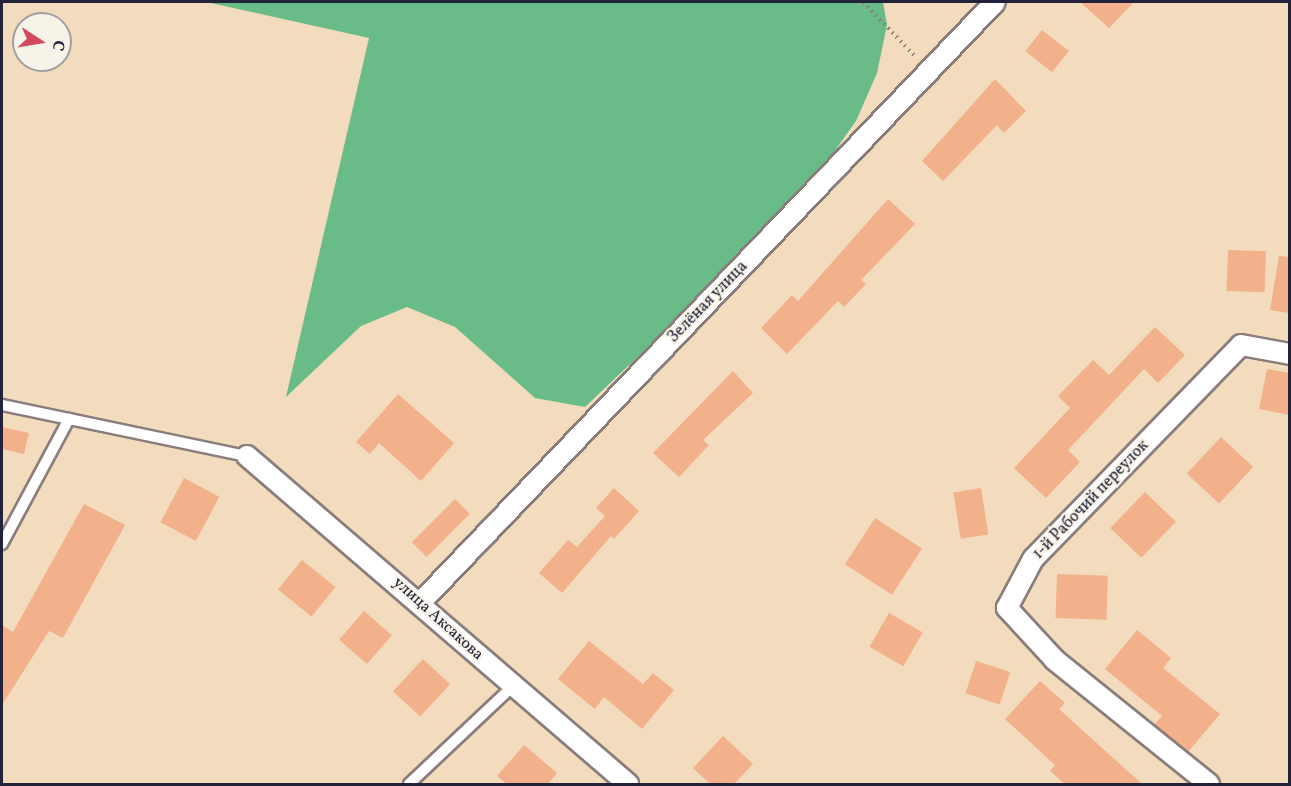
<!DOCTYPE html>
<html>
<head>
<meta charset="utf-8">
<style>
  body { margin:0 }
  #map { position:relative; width:1291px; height:786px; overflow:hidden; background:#f3dbbd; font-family:Vollkorn,serif }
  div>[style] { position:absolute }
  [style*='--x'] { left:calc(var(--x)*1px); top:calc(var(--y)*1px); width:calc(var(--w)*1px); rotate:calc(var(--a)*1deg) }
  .forest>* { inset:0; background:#69bc88 }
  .building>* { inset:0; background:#f2b08b; transform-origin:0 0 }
  .path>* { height:4px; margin-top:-2px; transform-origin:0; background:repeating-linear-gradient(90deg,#8a7e7c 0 1.5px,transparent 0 6px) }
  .roads { filter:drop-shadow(2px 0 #8a7e7c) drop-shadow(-2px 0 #8a7e7c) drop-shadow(0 2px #8a7e7c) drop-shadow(0 -2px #8a7e7c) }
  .service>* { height:10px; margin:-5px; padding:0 5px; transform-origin:5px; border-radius:5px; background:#fff }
  .minor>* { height:20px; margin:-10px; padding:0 10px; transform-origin:10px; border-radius:10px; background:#fff }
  span { translate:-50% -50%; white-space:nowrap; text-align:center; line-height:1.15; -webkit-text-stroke:4.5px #f7f3e8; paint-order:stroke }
  .street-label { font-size:16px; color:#22223b }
  .frame { position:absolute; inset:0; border:3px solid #22223b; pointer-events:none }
  .north { position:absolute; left:12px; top:12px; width:60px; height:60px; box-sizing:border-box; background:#f7f3e8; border:2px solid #a29fa3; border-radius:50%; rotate:102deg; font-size:16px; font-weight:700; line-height:24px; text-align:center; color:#22223b }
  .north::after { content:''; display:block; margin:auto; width:21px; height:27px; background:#d1495b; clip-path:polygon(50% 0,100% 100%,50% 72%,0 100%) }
</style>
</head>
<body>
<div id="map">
  <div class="forest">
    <div style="clip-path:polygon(206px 2px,883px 2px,887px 25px,877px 73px,856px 121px,796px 206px,585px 407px,535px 398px,455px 327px,407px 307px,361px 326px,286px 397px,369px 38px)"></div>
  </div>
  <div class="building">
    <div style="clip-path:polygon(1080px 2px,1134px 2px,1109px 28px)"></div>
    <div style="left:1042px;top:30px;width:34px;height:27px;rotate:38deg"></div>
    <div style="clip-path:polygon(995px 79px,1026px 111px,1004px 133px,997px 125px,943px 181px,922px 161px)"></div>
    <div style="clip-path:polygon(888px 199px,915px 224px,861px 280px,866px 284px,844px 307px,838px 301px,787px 354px,761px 328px,792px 295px,798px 301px)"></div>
    <div style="left:1228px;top:250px;width:38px;height:41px;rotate:2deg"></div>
    <div style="clip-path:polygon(1279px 256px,1290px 257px,1290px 313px,1270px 310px)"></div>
    <div style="clip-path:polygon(1155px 327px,1185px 355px,1158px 383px,1144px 369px,1068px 450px,1080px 462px,1046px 498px,1014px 468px,1070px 408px,1058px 396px,1093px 360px,1109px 375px)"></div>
    <div style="clip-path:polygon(1267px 369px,1290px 373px,1290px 415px,1259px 409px)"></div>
    <div style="clip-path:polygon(733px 371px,753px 393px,703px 440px,709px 445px,679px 477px,653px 453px)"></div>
    <div style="clip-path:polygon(398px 394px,454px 443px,421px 481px,379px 443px,370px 454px,356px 442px)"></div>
    <div style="clip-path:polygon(2px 427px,29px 433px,24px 454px,2px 449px)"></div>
    <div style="left:1221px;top:437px;width:44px;height:50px;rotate:43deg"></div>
    <div style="left:184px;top:478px;width:40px;height:50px;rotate:28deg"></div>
    <div style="clip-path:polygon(614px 488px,639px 511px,614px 539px,611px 536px,562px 593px,539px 573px,568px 540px,577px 547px,605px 516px,596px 508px)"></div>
    <div style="left:981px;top:488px;width:47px;height:28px;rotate:81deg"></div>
    <div style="left:1145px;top:492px;width:43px;height:50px;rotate:44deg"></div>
    <div style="left:455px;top:499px;width:21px;height:61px;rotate:45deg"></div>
    <div style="clip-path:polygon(84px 504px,125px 525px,63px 638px,49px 631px,2px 705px,2px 625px,13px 632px)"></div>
    <div style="left:875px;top:518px;width:56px;height:55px;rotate:33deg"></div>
    <div style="left:302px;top:560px;width:43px;height:38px;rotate:39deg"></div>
    <div style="left:1057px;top:574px;width:51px;height:44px;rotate:2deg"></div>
    <div style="left:364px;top:611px;width:37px;height:38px;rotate:41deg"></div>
    <div style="left:889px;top:613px;width:39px;height:39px;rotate:30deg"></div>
    <div style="clip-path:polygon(1137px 630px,1171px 658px,1163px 668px,1220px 714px,1188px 752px,1154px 725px,1162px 716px,1105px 669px)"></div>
    <div style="clip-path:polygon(589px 641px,643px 684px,653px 673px,674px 690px,642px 729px,604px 697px,595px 709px,558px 679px)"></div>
    <div style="left:423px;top:659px;width:37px;height:44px;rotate:43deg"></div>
    <div style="left:976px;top:661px;width:36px;height:34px;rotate:18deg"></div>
    <div style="clip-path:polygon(1040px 681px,1065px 703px,1059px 709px,1142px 784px,1065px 784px,1050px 771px,1055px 765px,1005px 719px)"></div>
    <div style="clip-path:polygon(723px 736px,753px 764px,734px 784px,710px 784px,693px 768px)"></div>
    <div style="clip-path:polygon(524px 745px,557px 773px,548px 784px,507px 784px,497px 776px)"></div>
  </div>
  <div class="path">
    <div style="--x:863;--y:2;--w:76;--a:46.1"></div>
  </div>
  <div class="roads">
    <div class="service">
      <div style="--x:2;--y:405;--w:250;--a:11.8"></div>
      <div style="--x:2;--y:544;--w:142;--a:-61.8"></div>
      <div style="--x:409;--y:784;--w:143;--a:-43.3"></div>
    </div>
    <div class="minor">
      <div style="--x:247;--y:456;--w:503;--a:40.72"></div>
      <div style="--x:421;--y:602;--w:830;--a:-46.27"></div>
      <div style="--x:1209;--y:784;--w:198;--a:-141.2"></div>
      <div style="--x:1055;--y:660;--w:71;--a:-132.7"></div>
      <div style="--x:1007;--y:608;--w:55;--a:-62"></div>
      <div style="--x:1033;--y:559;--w:298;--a:-45.8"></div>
      <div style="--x:1241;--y:345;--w:50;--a:10.4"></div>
    </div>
  </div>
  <div class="street-label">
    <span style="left:708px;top:302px;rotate:-46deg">Зелёная улица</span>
    <span style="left:1091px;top:500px;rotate:-46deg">1-й Рабочий переулок</span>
    <span style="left:438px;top:619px;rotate:42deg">улица Аксакова</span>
  </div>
  <div class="frame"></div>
  <div class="north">С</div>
</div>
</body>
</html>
